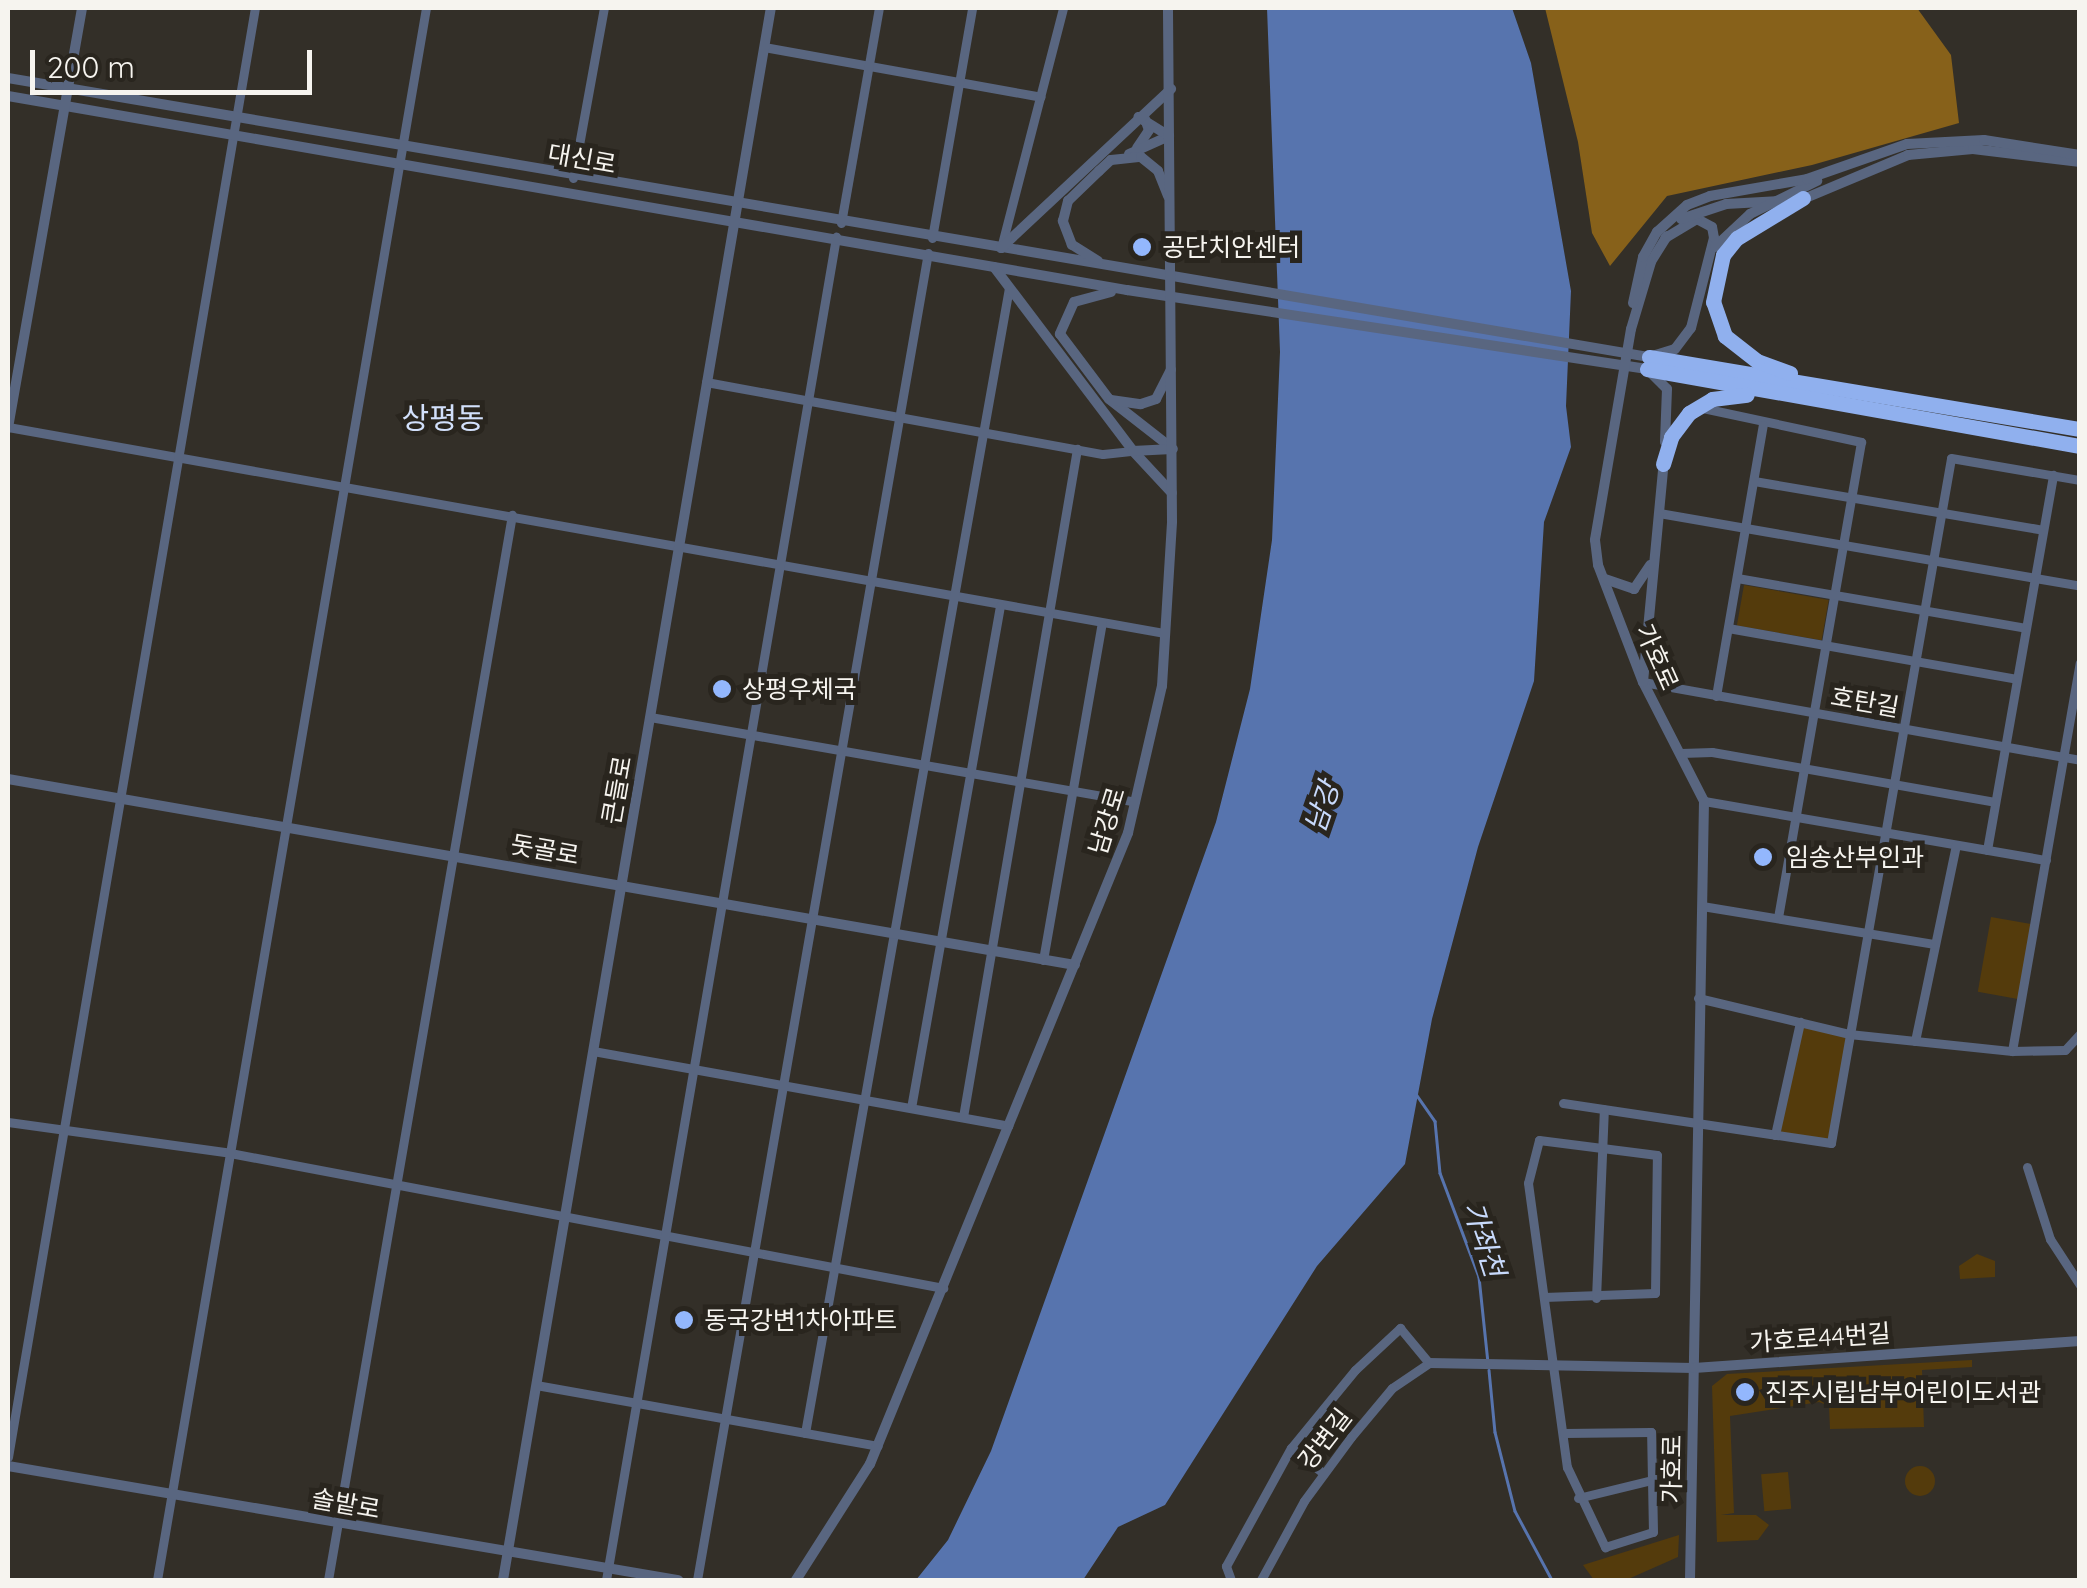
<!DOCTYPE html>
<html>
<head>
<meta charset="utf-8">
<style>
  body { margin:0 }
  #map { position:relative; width:2087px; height:1588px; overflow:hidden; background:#332f28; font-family:Quicksand,"Noto Sans KR",sans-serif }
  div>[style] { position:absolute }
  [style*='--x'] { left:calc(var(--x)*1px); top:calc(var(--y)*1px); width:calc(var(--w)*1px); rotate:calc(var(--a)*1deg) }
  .green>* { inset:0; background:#543b0c; transform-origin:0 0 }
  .round { border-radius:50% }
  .forest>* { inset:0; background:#87611a }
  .water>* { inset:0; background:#5774ae }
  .stream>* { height:2.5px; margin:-1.25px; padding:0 1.25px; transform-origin:1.25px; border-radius:1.25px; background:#5774ae }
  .minor>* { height:9px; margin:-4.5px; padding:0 4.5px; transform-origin:4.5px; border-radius:4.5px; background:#596680 }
  .tertiary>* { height:10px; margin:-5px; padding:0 5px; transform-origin:5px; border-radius:5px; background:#596680 }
  .motorway>* { height:15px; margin:-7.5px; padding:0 7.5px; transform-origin:7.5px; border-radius:7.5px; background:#90b0ee }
  .dots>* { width:28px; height:28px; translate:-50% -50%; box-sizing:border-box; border:5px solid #29251e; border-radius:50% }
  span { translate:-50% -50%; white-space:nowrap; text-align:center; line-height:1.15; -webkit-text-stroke:10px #29251e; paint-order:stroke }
  .street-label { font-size:25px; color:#f6f4ef }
  .poi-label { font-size:25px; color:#f6f4ef }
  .left { translate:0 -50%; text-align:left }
  .water-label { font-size:28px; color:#c8dafc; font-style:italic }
  .quarter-label { font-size:30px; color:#d2e0fb }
  .frame { position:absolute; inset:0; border:10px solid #f6f4ef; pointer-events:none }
  .scale { position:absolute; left:30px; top:50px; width:282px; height:45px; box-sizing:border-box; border:5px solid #f6f4ef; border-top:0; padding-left:12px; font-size:30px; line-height:35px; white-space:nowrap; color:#f6f4ef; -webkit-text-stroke:8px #29251e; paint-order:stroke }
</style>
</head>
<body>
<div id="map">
  <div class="green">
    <div style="left:1744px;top:585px;width:86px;height:41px;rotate:10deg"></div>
    <div style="left:1991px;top:917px;width:42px;height:76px;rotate:10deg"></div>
    <div style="clip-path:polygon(1801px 1025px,1847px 1036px,1830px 1140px,1777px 1133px)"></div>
    <div style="clip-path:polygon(1977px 1254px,1995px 1261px,1995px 1277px,1960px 1279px,1959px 1266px)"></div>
    <div style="clip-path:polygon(1972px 1360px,1972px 1367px,1922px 1370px,1924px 1427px,1830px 1429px,1829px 1406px,1819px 1402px,1730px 1416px,1734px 1513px,1721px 1515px,1756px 1515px,1769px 1525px,1758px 1540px,1717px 1542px,1712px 1386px,1727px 1374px)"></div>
    <div class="round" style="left:1905px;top:1466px;width:30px;height:30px"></div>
    <div style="left:1788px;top:1472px;width:37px;height:27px;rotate:85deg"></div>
    <div style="clip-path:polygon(1679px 1535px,1678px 1557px,1626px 1580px,1594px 1580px,1583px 1565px)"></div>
  </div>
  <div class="forest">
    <div style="clip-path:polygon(1545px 8px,1917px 8px,1951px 55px,1959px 123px,1812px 165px,1667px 196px,1610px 266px,1592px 233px,1578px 142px)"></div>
  </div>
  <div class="water">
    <div style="clip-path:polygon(1267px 8px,1512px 8px,1531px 63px,1571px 291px,1566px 406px,1571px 447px,1544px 522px,1534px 681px,1478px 847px,1432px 1019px,1405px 1164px,1317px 1266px,1165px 1505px,1118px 1527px,1083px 1580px,916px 1580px,948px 1540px,991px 1451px,1216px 822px,1250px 689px,1272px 540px,1280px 352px)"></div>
  </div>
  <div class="stream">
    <div style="--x:1416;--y:1094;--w:33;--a:55"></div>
    <div style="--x:1435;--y:1121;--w:52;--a:84.5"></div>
    <div style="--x:1440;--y:1173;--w:111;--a:69.4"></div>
    <div style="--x:1479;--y:1277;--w:85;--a:84"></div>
    <div style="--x:1489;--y:1370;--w:62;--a:84.5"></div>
    <div style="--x:1495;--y:1432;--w:81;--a:75.8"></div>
    <div style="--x:1515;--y:1511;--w:78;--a:61.8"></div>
  </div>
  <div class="minor">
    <div style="--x:764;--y:47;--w:281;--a:10.2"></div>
    <div style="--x:573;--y:178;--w:173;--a:-79.7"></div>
    <div style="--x:841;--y:223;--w:218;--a:-80"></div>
    <div style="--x:932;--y:238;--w:233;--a:-80.1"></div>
    <div style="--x:1001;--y:248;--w:248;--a:-75.5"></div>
    <div style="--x:706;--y:382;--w:403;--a:10.3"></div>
    <div style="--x:1103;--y:454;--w:30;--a:-6"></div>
    <div style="--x:1698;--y:407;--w:167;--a:12.1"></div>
    <div style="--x:1861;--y:442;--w:483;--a:99.9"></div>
    <div style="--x:8;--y:427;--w:1175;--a:10.1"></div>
    <div style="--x:1754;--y:481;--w:293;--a:9.6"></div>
    <div style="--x:1659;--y:513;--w:427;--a:9.8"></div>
    <div style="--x:1737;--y:578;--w:293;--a:9.8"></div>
    <div style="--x:1728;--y:628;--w:293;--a:10"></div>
    <div style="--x:1643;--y:682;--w:444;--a:10.1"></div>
    <div style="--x:1716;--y:696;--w:275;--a:-80.2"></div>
    <div style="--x:650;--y:717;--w:492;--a:9.9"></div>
    <div style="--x:1681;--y:753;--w:31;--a:-2"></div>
    <div style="--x:1712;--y:752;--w:287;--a:10"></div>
    <div style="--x:1704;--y:801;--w:347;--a:9.8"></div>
    <div style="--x:1987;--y:850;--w:381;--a:-80"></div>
    <div style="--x:1702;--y:906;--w:236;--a:9.3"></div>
    <div style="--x:1043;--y:960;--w:342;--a:-80.1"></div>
    <div style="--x:1698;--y:998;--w:155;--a:13.4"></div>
    <div style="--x:1849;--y:1034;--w:164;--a:6"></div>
    <div style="--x:2012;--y:1051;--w:53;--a:-1.1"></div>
    <div style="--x:2065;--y:1050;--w:22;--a:-47"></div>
    <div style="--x:1915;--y:1041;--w:200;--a:-78.2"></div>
    <div style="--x:593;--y:1051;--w:422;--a:10.2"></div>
    <div style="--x:2012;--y:1051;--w:394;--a:-80.1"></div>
    <div style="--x:1563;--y:1103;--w:271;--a:8.5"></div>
    <div style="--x:1831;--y:1143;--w:695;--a:-80.06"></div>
    <div style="--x:1951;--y:458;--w:131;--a:9.7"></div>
    <div style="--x:911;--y:1108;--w:510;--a:-79.95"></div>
    <div style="--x:963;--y:1117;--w:678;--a:-80.32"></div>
    <div style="--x:8;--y:1122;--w:224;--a:7.9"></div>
    <div style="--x:230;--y:1153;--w:726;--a:10.72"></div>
    <div style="--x:1775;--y:1135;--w:116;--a:-77.5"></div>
    <div style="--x:2027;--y:1167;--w:76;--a:72.3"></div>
    <div style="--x:2050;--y:1239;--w:55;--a:56.9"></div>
    <div style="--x:1544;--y:1297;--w:111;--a:-2.1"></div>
    <div style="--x:1655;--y:1293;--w:138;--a:-89.2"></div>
    <div style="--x:1657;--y:1155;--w:119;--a:-172.8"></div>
    <div style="--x:1539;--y:1140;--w:44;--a:104.3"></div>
    <div style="--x:1528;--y:1183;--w:287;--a:82.2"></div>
    <div style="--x:1567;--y:1467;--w:89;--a:64.6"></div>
    <div style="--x:1605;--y:1547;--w:50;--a:-17.4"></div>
    <div style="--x:1653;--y:1532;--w:100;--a:-91.1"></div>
    <div style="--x:1651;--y:1432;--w:87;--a:179.3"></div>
    <div style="--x:1596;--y:1298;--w:189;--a:-87.6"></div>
    <div style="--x:536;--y:1385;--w:347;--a:10.1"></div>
    <div style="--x:805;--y:1433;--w:1163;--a:-79.9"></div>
    <div style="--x:1291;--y:1448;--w:41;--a:38"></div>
    <div style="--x:8;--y:1457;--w:1470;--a:-80.33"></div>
    <div style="--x:1578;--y:1498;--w:76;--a:-13.7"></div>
    <div style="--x:157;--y:1580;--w:1595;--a:-80.29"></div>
    <div style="--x:328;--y:1580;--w:1081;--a:-80.2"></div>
    <div style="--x:606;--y:1580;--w:1363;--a:-80.28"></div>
    <div style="--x:697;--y:1580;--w:1347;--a:-80.13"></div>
    <div style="--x:1231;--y:1580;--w:15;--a:-110"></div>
    <div style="--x:1226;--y:1566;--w:135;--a:-61.2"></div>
    <div style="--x:1291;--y:1448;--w:101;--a:-50.6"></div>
    <div style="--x:1355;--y:1370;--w:62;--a:-43"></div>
    <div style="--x:1400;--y:1328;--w:45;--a:50.4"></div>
    <div style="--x:1429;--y:1363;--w:45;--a:146"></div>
    <div style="--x:1392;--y:1388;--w:64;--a:129.9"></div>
    <div style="--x:1351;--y:1437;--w:79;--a:126.3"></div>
    <div style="--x:1304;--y:1501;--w:90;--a:118.6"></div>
  </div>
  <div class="tertiary">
    <div style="--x:8;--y:78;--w:1665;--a:9.65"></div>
    <div style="--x:1649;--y:357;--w:27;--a:-17"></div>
    <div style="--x:1675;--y:349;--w:26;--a:-53"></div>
    <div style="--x:1691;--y:328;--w:93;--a:-75.7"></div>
    <div style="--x:1714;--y:238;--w:11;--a:-100"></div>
    <div style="--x:1712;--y:227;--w:17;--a:-152"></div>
    <div style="--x:1697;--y:219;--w:37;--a:149"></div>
    <div style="--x:8;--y:96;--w:1136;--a:9.84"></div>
    <div style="--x:1127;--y:290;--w:526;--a:8.64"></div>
    <div style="--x:1647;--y:369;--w:28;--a:45"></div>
    <div style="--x:1667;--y:389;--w:53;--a:92.2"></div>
    <div style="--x:1137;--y:148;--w:22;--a:-56"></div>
    <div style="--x:1149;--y:130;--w:12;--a:-110"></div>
    <div style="--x:1129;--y:154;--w:44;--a:-24.2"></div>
    <div style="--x:1169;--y:136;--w:36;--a:-148"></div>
    <div style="--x:1681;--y:219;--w:47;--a:-18.4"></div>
    <div style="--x:1726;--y:204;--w:75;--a:-3.1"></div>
    <div style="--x:1801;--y:200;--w:116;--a:-22.8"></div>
    <div style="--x:1908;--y:155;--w:65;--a:-5.3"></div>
    <div style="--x:1973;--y:149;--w:108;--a:6.9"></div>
    <div style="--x:1667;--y:236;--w:31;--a:122"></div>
    <div style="--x:1651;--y:262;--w:70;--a:106.6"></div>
    <div style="--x:1631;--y:329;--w:214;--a:99.7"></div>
    <div style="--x:1595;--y:540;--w:25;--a:83"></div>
    <div style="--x:1598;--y:565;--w:125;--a:69"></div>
    <div style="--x:1643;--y:682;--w:134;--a:62.9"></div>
    <div style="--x:1704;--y:801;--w:779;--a:91.03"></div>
    <div style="--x:1715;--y:247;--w:48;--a:-43.3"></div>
    <div style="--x:1750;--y:214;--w:75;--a:-26.2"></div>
    <div style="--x:1001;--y:248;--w:233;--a:-43.1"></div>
    <div style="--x:1098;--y:261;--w:31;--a:-148"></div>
    <div style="--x:1072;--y:245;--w:26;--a:-111"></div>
    <div style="--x:1063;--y:221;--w:21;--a:-76"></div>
    <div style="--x:1068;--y:201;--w:43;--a:-44.1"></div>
    <div style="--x:1099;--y:171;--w:16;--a:-43"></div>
    <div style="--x:1111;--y:160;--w:30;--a:-6"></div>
    <div style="--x:1141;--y:157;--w:22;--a:39"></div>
    <div style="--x:1158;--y:171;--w:27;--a:68"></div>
    <div style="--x:994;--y:267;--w:231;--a:52.9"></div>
    <div style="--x:1133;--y:451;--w:57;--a:47.1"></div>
    <div style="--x:1111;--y:292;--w:38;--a:165"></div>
    <div style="--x:1074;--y:302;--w:35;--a:114"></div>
    <div style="--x:1060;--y:334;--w:81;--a:53"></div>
    <div style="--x:1109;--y:399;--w:81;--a:38"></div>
    <div style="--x:1633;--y:303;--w:47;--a:-77.7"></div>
    <div style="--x:1643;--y:257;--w:29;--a:-61"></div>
    <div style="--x:1657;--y:232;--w:40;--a:-42"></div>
    <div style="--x:1687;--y:205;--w:25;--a:-21"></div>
    <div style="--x:1710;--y:196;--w:98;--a:-9.9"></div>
    <div style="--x:1807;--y:179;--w:106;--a:-19.3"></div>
    <div style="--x:1907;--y:144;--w:77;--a:-3"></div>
    <div style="--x:1984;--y:140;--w:97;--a:8.9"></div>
    <div style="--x:1111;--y:400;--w:30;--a:8"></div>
    <div style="--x:1141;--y:404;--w:16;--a:-18"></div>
    <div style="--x:1156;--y:399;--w:33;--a:-63"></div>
    <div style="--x:8;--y:428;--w:426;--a:-80"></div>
    <div style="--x:1133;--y:451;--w:39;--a:-3"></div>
    <div style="--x:1605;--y:579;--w:31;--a:19"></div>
    <div style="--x:1634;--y:589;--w:29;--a:-56"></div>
    <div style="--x:1643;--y:682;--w:224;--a:-84.6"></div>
    <div style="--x:8;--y:779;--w:1083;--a:9.89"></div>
    <div style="--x:1429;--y:1363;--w:265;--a:1.1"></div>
    <div style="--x:1694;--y:1368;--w:387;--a:-4"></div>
    <div style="--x:8;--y:1466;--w:680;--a:9.66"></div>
    <div style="--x:503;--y:1580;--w:1595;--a:-80.33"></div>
    <div style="--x:796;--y:1580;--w:138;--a:-57.5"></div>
    <div style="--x:870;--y:1464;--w:682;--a:-67.76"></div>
    <div style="--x:1128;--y:833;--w:151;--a:-77"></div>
    <div style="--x:1162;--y:686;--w:165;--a:-86.5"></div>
    <div style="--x:1172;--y:521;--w:513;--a:-90.45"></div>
  </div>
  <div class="motorway">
    <div style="--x:1649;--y:357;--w:437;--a:9.5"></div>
    <div style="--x:1647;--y:369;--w:440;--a:10.1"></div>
    <div style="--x:1790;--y:373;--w:35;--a:-160"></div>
    <div style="--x:1757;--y:361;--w:41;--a:-142"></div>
    <div style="--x:1725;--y:336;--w:36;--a:-109"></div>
    <div style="--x:1713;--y:302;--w:48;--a:-78"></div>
    <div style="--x:1723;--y:255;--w:22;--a:-51"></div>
    <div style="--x:1737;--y:238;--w:77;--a:-31.2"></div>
    <div style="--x:1663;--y:464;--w:28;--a:-73"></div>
    <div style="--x:1671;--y:437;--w:30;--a:-53"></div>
    <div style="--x:1689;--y:413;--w:27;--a:-31"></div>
    <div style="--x:1712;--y:399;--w:35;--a:-7"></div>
  </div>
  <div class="dots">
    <div style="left:1142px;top:247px;background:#93b7fd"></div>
    <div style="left:722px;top:689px;background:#93b7fd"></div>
    <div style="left:1763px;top:857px;background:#93b7fd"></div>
    <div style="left:684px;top:1320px;background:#93b7fd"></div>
    <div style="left:1745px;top:1392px;background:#93b7fd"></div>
  </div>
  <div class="street-label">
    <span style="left:582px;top:159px;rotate:10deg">대신로</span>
    <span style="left:1657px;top:657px;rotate:66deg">가호로</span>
    <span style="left:1865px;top:702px;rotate:10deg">호탄길</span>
    <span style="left:617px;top:790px;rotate:-80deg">큰들로</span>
    <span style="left:1107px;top:821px;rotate:-73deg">남강로</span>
    <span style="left:545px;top:850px;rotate:10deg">돗골로</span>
    <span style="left:1820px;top:1338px;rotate:-4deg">가호로44번길</span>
    <span style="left:1325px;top:1439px;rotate:-52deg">강변길</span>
    <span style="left:1672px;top:1469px;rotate:-89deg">가호로</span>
    <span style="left:346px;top:1504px;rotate:10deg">솔밭로</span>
  </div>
  <div class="poi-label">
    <span class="left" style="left:1162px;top:247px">공단치안센터</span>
    <span class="left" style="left:742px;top:689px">상평우체국</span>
    <span class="left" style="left:1786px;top:857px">임송산부인과</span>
    <span class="left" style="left:704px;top:1320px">동국강변1차아파트</span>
    <span class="left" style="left:1765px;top:1392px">진주시립남부어린이도서관</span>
  </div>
  <div class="water-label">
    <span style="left:1322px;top:807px;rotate:-71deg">남강</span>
    <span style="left:1484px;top:1239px;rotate:72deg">가좌천</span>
  </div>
  <div class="quarter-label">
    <span style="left:443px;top:418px">상평동</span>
  </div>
  <div class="frame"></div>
  <div class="scale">200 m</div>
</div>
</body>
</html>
